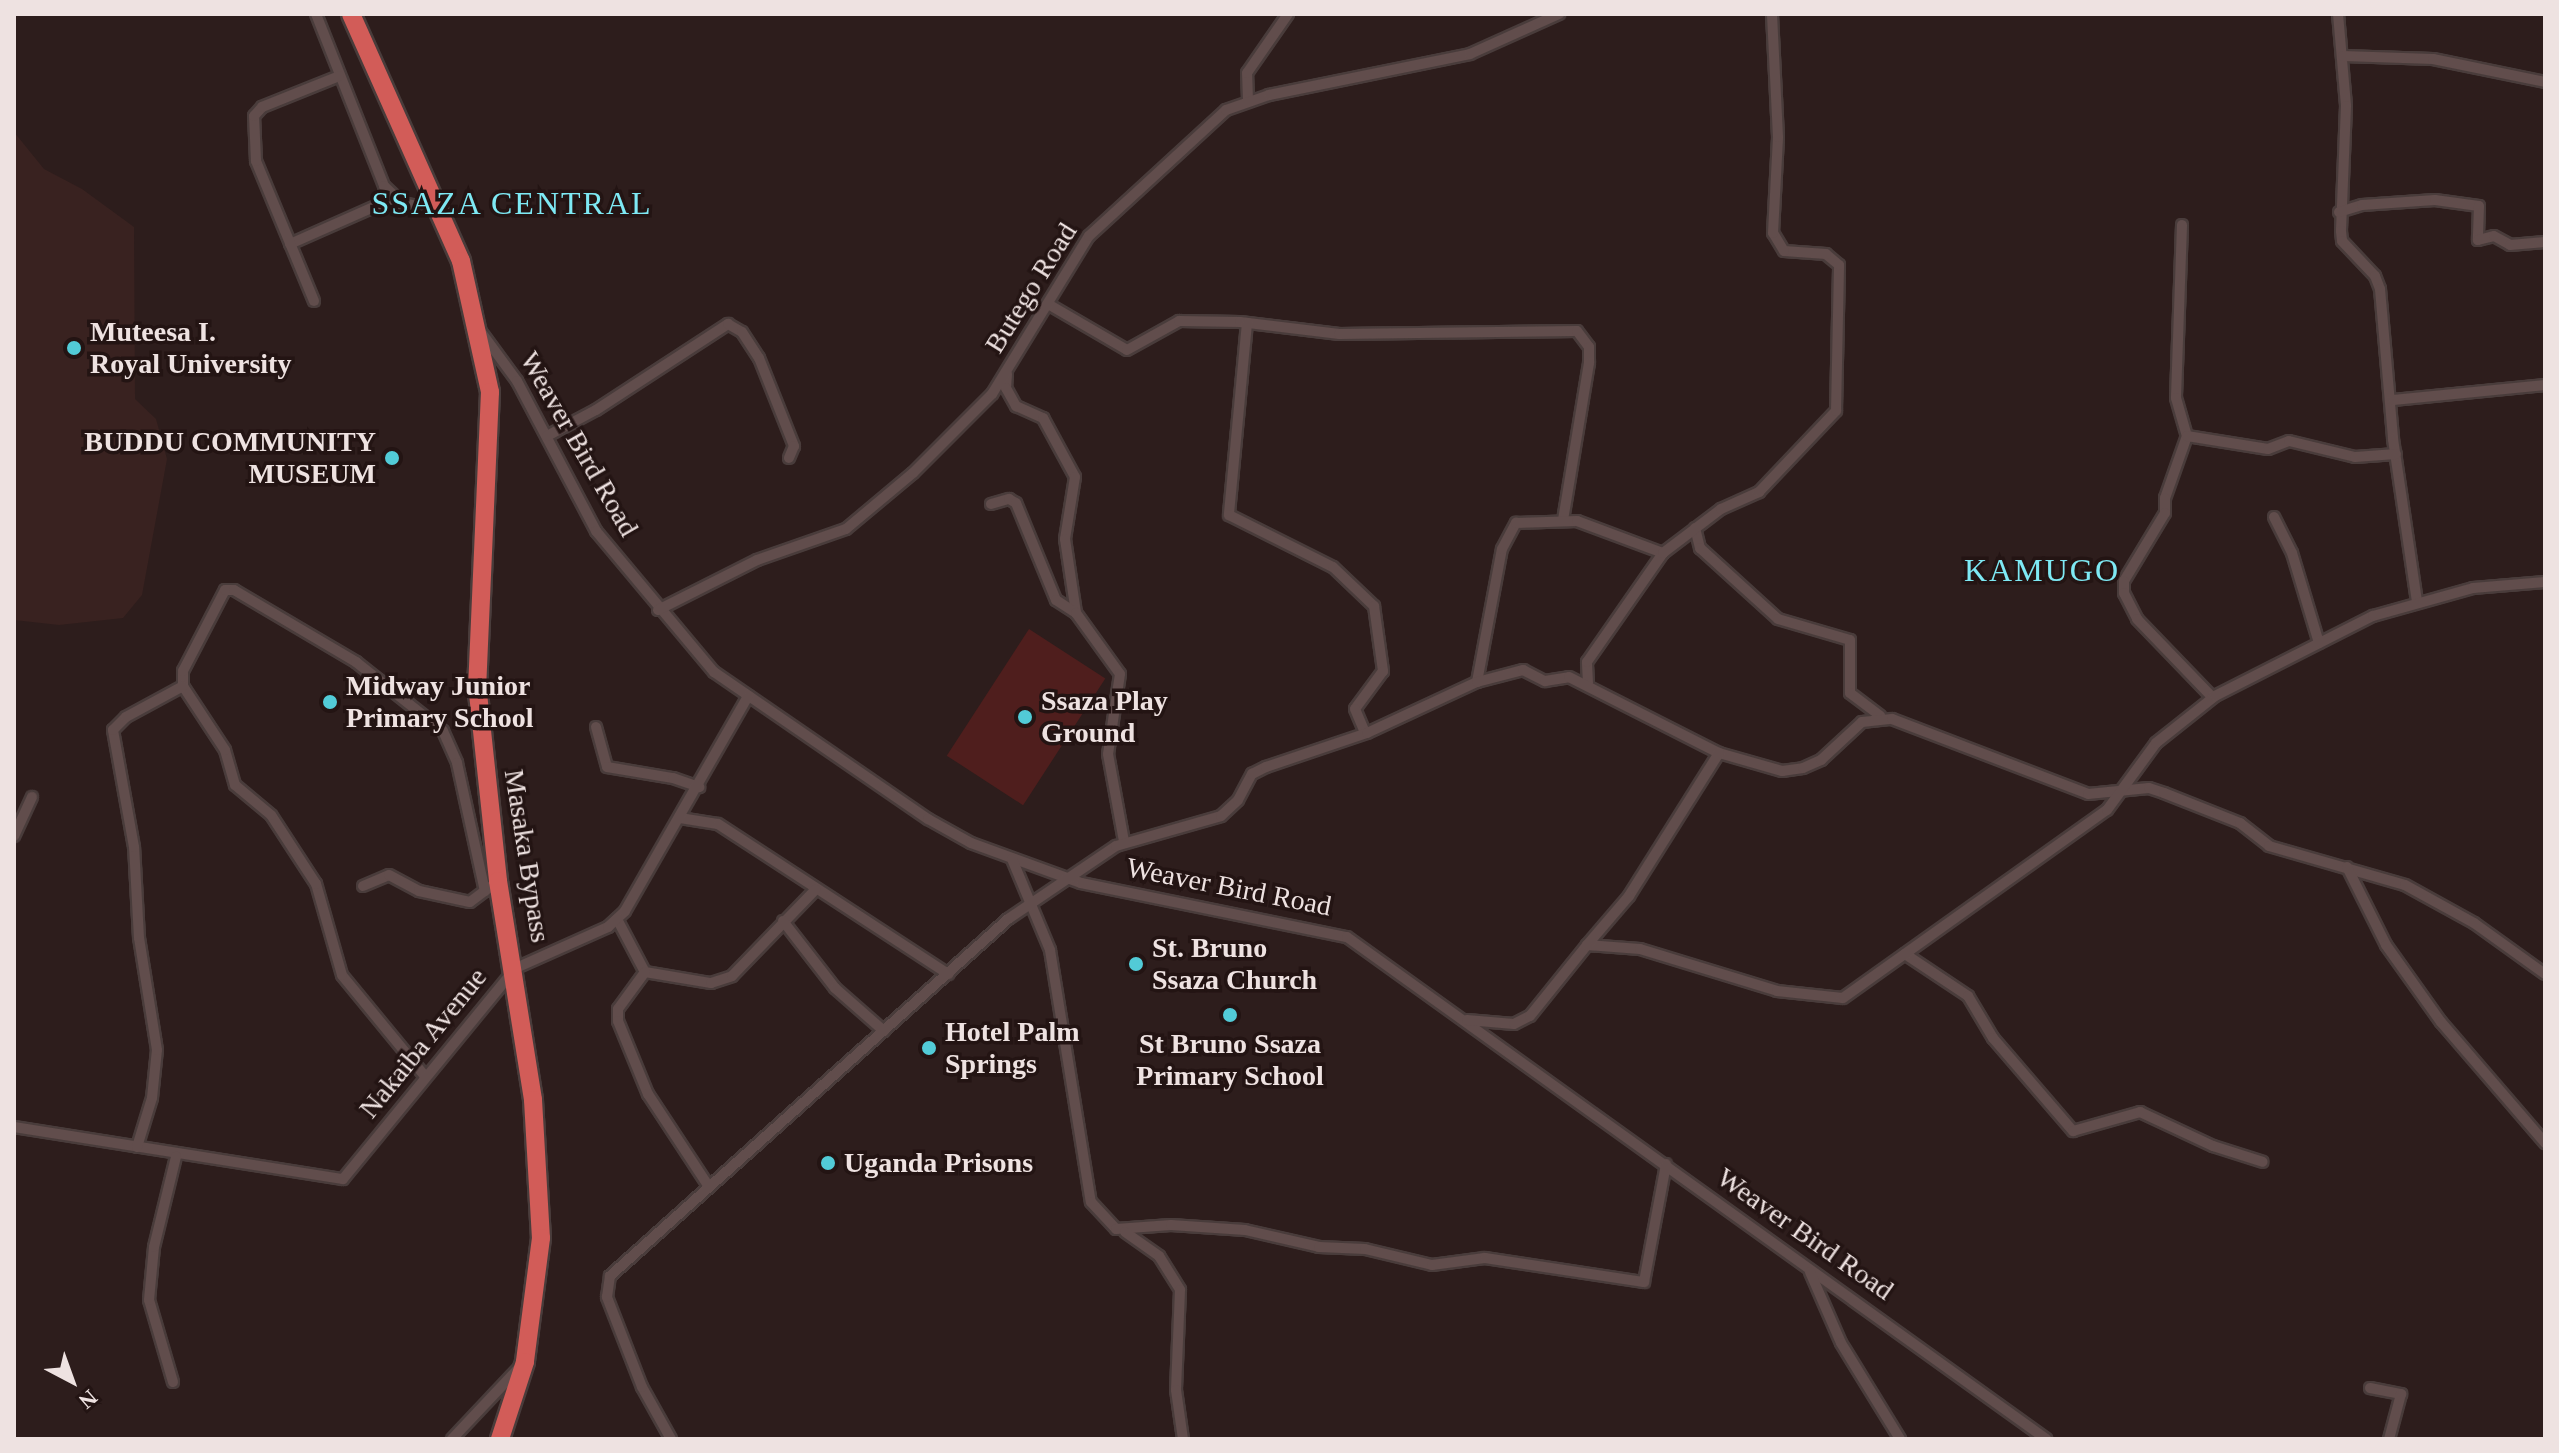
<!DOCTYPE html>
<html>
<head>
<meta charset="utf-8">
<style>
  body { margin:0 }
  #map { position:relative; width:2559px; height:1453px; overflow:hidden; background:#2d1d1c; font-family:Georgia,serif }
  div>[style] { position:absolute }
  [style*='--x'] { left:calc(var(--x)*1px); top:calc(var(--y)*1px); width:calc(var(--w)*1px); rotate:calc(var(--a)*1deg) }
  .built>* { inset:0; background:#392220 }
  .green>* { inset:0; background:#4f1e1d; transform-origin:0 0 }
  .roads { filter:drop-shadow(2px 0 #493c3b) drop-shadow(-2px 0 #493c3b) drop-shadow(0 2px #493c3b) drop-shadow(0 -2px #493c3b) }
  .street>* { height:10px; margin:-5px; padding:0 5px; transform-origin:5px; border-radius:5px; background:#614d4c }
  .highway>* { height:18px; margin:-9px; padding:0 9px; transform-origin:9px; border-radius:9px; background:#d25c58 }
  .dots>* { width:22px; height:22px; translate:-50% -50%; box-sizing:border-box; border:4px solid #231413; border-radius:50% }
  span { translate:-50% -50%; white-space:nowrap; text-align:center; line-height:1.15; -webkit-text-stroke:7px #231413; paint-order:stroke }
  .street-label { font-size:28px; color:#eee2e1 }
  .poi-label { font-size:28px; color:#eee2e1; font-weight:700 }
  .left { translate:0 -50%; text-align:left }
  .right { translate:-100% -50%; text-align:right }
  .quarter-label { font-size:32px; color:#7ee9f4; letter-spacing:2px }
  .frame { position:absolute; inset:0; border:16px solid #eee2e1; pointer-events:none }
  .north { position:absolute; left:32px; top:1341px; width:80px; height:80px; -webkit-text-stroke:6px #231413; paint-order:stroke; rotate:139deg; font-size:22px; font-weight:700; line-height:32px; text-align:center; color:#eee2e1 }
  .north::after { content:''; display:block; margin:auto; width:28px; height:36px; background:#eee2e1; clip-path:polygon(50% 0,100% 100%,50% 72%,0 100%) }
</style>
</head>
<body>
<div id="map">
  <div class="built">
    <div style="clip-path:polygon(14px 132px,44px 169px,82px 189px,134px 227px,135px 399px,156px 419px,167px 459px,142px 595px,123px 618px,59px 625px,14px 620px)"></div>
  </div>
  <div class="green">
    <div style="left:1029px;top:629px;width:91px;height:151px;rotate:33deg"></div>
  </div>
  <div class="roads">
    <div class="street">
      <div style="--x:316;--y:14;--w:185;--a:68.4"></div>
      <div style="--x:384;--y:186;--w:25;--a:43"></div>
      <div style="--x:402;--y:203;--w:37;--a:11"></div>
      <div style="--x:2338;--y:14;--w:92;--a:85"></div>
      <div style="--x:2346;--y:106;--w:125;--a:92.3"></div>
      <div style="--x:2341;--y:231;--w:10;--a:84"></div>
      <div style="--x:2342;--y:241;--w:48;--a:46.7"></div>
      <div style="--x:2375;--y:276;--w:14;--a:69"></div>
      <div style="--x:2380;--y:289;--w:151;--a:85"></div>
      <div style="--x:2393;--y:439;--w:164;--a:81.6"></div>
      <div style="--x:2343;--y:56;--w:90;--a:1.9"></div>
      <div style="--x:2433;--y:59;--w:114;--a:11.6"></div>
      <div style="--x:1248;--y:100;--w:27;--a:-92"></div>
      <div style="--x:1247;--y:73;--w:72;--a:-55.2"></div>
      <div style="--x:2339;--y:212;--w:24;--a:-17"></div>
      <div style="--x:2362;--y:205;--w:73;--a:-3.9"></div>
      <div style="--x:2435;--y:200;--w:44;--a:7.8"></div>
      <div style="--x:2479;--y:206;--w:34;--a:92"></div>
      <div style="--x:2478;--y:240;--w:16;--a:-14"></div>
      <div style="--x:2494;--y:236;--w:18;--a:29"></div>
      <div style="--x:2510;--y:245;--w:35;--a:-5"></div>
      <div style="--x:2182;--y:225;--w:173;--a:92"></div>
      <div style="--x:2176;--y:398;--w:40;--a:74"></div>
      <div style="--x:2187;--y:436;--w:66;--a:109.5"></div>
      <div style="--x:2165;--y:498;--w:15;--a:90"></div>
      <div style="--x:2165;--y:513;--w:79;--a:121.1"></div>
      <div style="--x:2124;--y:581;--w:12;--a:90"></div>
      <div style="--x:2124;--y:593;--w:29;--a:63"></div>
      <div style="--x:2137;--y:619;--w:108;--a:46.1"></div>
      <div style="--x:290;--y:244;--w:114;--a:-23.9"></div>
      <div style="--x:314;--y:301;--w:152;--a:-112.5"></div>
      <div style="--x:256;--y:161;--w:45;--a:-92.5"></div>
      <div style="--x:254;--y:116;--w:12;--a:-48"></div>
      <div style="--x:262;--y:107;--w:83;--a:-21.9"></div>
      <div style="--x:1048;--y:304;--w:91;--a:30.2"></div>
      <div style="--x:1127;--y:350;--w:60;--a:-29.1"></div>
      <div style="--x:1179;--y:321;--w:61;--a:0.9"></div>
      <div style="--x:1240;--y:322;--w:100;--a:6.9"></div>
      <div style="--x:1339;--y:334;--w:238;--a:-0.7"></div>
      <div style="--x:1577;--y:331;--w:20;--a:53"></div>
      <div style="--x:1589;--y:347;--w:16;--a:90"></div>
      <div style="--x:1589;--y:363;--w:159;--a:99.4"></div>
      <div style="--x:1247;--y:323;--w:193;--a:95.4"></div>
      <div style="--x:1229;--y:515;--w:116;--a:26.6"></div>
      <div style="--x:1333;--y:567;--w:57;--a:43.6"></div>
      <div style="--x:1374;--y:606;--w:66;--a:82.1"></div>
      <div style="--x:1383;--y:671;--w:47;--a:126.4"></div>
      <div style="--x:1355;--y:709;--w:26;--a:67"></div>
      <div style="--x:481;--y:332;--w:61;--a:53.7"></div>
      <div style="--x:517;--y:381;--w:170;--a:62.2"></div>
      <div style="--x:596;--y:531;--w:184;--a:50.1"></div>
      <div style="--x:714;--y:672;--w:260;--a:34.5"></div>
      <div style="--x:928;--y:819;--w:49;--a:29.2"></div>
      <div style="--x:971;--y:843;--w:117;--a:20"></div>
      <div style="--x:1081;--y:883;--w:271;--a:11.5"></div>
      <div style="--x:1347;--y:937;--w:861;--a:35.68"></div>
      <div style="--x:1007;--y:374;--w:14;--a:94"></div>
      <div style="--x:1006;--y:388;--w:21;--a:61"></div>
      <div style="--x:1016;--y:406;--w:30;--a:24"></div>
      <div style="--x:1043;--y:418;--w:67;--a:61.5"></div>
      <div style="--x:1075;--y:477;--w:63;--a:99.2"></div>
      <div style="--x:1065;--y:539;--w:75;--a:81.5"></div>
      <div style="--x:2393;--y:400;--w:153;--a:-5.6"></div>
      <div style="--x:547;--y:436;--w:55;--a:-28"></div>
      <div style="--x:596;--y:410;--w:158;--a:-33.1"></div>
      <div style="--x:728;--y:324;--w:16;--a:30"></div>
      <div style="--x:742;--y:332;--w:31;--a:57"></div>
      <div style="--x:759;--y:358;--w:95;--a:68.3"></div>
      <div style="--x:794;--y:446;--w:13;--a:113"></div>
      <div style="--x:2187;--y:436;--w:82;--a:9.1"></div>
      <div style="--x:2268;--y:449;--w:22;--a:-21"></div>
      <div style="--x:2289;--y:441;--w:68;--a:13.6"></div>
      <div style="--x:2355;--y:457;--w:41;--a:-4.2"></div>
      <div style="--x:991;--y:504;--w:19;--a:-16"></div>
      <div style="--x:1009;--y:499;--w:8;--a:30"></div>
      <div style="--x:1016;--y:503;--w:105;--a:67.6"></div>
      <div style="--x:1056;--y:600;--w:24;--a:33"></div>
      <div style="--x:1076;--y:613;--w:75;--a:54.2"></div>
      <div style="--x:1120;--y:674;--w:81;--a:98.5"></div>
      <div style="--x:1108;--y:754;--w:88;--a:79.6"></div>
      <div style="--x:2274;--y:517;--w:40;--a:63.4"></div>
      <div style="--x:2292;--y:553;--w:94;--a:73.3"></div>
      <div style="--x:1695;--y:528;--w:21;--a:76"></div>
      <div style="--x:1700;--y:548;--w:105;--a:42.3"></div>
      <div style="--x:1778;--y:619;--w:75;--a:16.3"></div>
      <div style="--x:1850;--y:640;--w:53;--a:90"></div>
      <div style="--x:1850;--y:693;--w:38;--a:37"></div>
      <div style="--x:658;--y:610;--w:111;--a:-26.8"></div>
      <div style="--x:757;--y:560;--w:94;--a:-19.2"></div>
      <div style="--x:846;--y:529;--w:87;--a:-39.9"></div>
      <div style="--x:913;--y:473;--w:112;--a:-45"></div>
      <div style="--x:992;--y:394;--w:185;--a:-58.5"></div>
      <div style="--x:1089;--y:236;--w:186;--a:-42.6"></div>
      <div style="--x:1226;--y:110;--w:46;--a:-19.2"></div>
      <div style="--x:1269;--y:95;--w:205;--a:-11.5"></div>
      <div style="--x:1470;--y:54;--w:98;--a:-24.2"></div>
      <div style="--x:1477;--y:682;--w:135;--a:-79.4"></div>
      <div style="--x:1502;--y:549;--w:30;--a:-62"></div>
      <div style="--x:1516;--y:523;--w:61;--a:-1.9"></div>
      <div style="--x:1577;--y:521;--w:92;--a:20.4"></div>
      <div style="--x:1588;--y:683;--w:21;--a:-93"></div>
      <div style="--x:1587;--y:662;--w:133;--a:-55.1"></div>
      <div style="--x:1663;--y:553;--w:73;--a:-37.2"></div>
      <div style="--x:1721;--y:509;--w:42;--a:-24.1"></div>
      <div style="--x:1759;--y:492;--w:112;--a:-46.5"></div>
      <div style="--x:1836;--y:411;--w:146;--a:-88.8"></div>
      <div style="--x:1839;--y:265;--w:17;--a:-140"></div>
      <div style="--x:1826;--y:254;--w:42;--a:-175.9"></div>
      <div style="--x:1784;--y:251;--w:21;--a:-121"></div>
      <div style="--x:1773;--y:233;--w:96;--a:-87"></div>
      <div style="--x:1778;--y:137;--w:123;--a:-92.8"></div>
      <div style="--x:596;--y:727;--w:41;--a:74.6"></div>
      <div style="--x:607;--y:767;--w:67;--a:9.5"></div>
      <div style="--x:673;--y:778;--w:28;--a:19"></div>
      <div style="--x:1719;--y:753;--w:66;--a:15.9"></div>
      <div style="--x:1782;--y:771;--w:21;--a:-8"></div>
      <div style="--x:1803;--y:768;--w:20;--a:-24"></div>
      <div style="--x:1821;--y:760;--w:56;--a:-42.8"></div>
      <div style="--x:1862;--y:722;--w:30;--a:-6"></div>
      <div style="--x:1892;--y:719;--w:210;--a:20.9"></div>
      <div style="--x:2088;--y:794;--w:61;--a:-5.6"></div>
      <div style="--x:2149;--y:788;--w:16;--a:18"></div>
      <div style="--x:2164;--y:793;--w:82;--a:21.5"></div>
      <div style="--x:2240;--y:823;--w:37;--a:38"></div>
      <div style="--x:2269;--y:846;--w:141;--a:16"></div>
      <div style="--x:2405;--y:885;--w:79;--a:28.8"></div>
      <div style="--x:2474;--y:923;--w:87;--a:35.7"></div>
      <div style="--x:680;--y:818;--w:38;--a:9"></div>
      <div style="--x:718;--y:824;--w:275;--a:33.1"></div>
      <div style="--x:14;--y:836;--w:43;--a:-65.2"></div>
      <div style="--x:1012;--y:859;--w:99;--a:67.3"></div>
      <div style="--x:1050;--y:950;--w:255;--a:80.8"></div>
      <div style="--x:1091;--y:1202;--w:37;--a:47"></div>
      <div style="--x:1116;--y:1229;--w:55;--a:-4.2"></div>
      <div style="--x:1171;--y:1225;--w:74;--a:3.9"></div>
      <div style="--x:1245;--y:1230;--w:76;--a:12.9"></div>
      <div style="--x:1319;--y:1247;--w:46;--a:2.5"></div>
      <div style="--x:1365;--y:1249;--w:69;--a:13.4"></div>
      <div style="--x:1432;--y:1265;--w:53;--a:-7.5"></div>
      <div style="--x:1485;--y:1258;--w:161;--a:8.6"></div>
      <div style="--x:1644;--y:1282;--w:120;--a:-79.4"></div>
      <div style="--x:2347;--y:867;--w:87;--a:63.4"></div>
      <div style="--x:2386;--y:945;--w:95;--a:54.5"></div>
      <div style="--x:2441;--y:1022;--w:160;--a:49.3"></div>
      <div style="--x:363;--y:886;--w:28;--a:-23"></div>
      <div style="--x:389;--y:875;--w:34;--a:28"></div>
      <div style="--x:419;--y:891;--w:52;--a:12.2"></div>
      <div style="--x:470;--y:902;--w:25;--a:-37"></div>
      <div style="--x:617;--y:919;--w:60;--a:62.2"></div>
      <div style="--x:645;--y:972;--w:67;--a:9.5"></div>
      <div style="--x:711;--y:983;--w:22;--a:-18"></div>
      <div style="--x:732;--y:976;--w:120;--a:-46"></div>
      <div style="--x:783;--y:921;--w:85;--a:52.2"></div>
      <div style="--x:835;--y:988;--w:65;--a:41.3"></div>
      <div style="--x:1905;--y:954;--w:76;--a:33.7"></div>
      <div style="--x:1968;--y:996;--w:49;--a:59.2"></div>
      <div style="--x:1993;--y:1038;--w:123;--a:49.3"></div>
      <div style="--x:2073;--y:1131;--w:70;--a:-15.8"></div>
      <div style="--x:2140;--y:1112;--w:81;--a:25"></div>
      <div style="--x:2213;--y:1146;--w:52;--a:17.7"></div>
      <div style="--x:645;--y:972;--w:46;--a:126.1"></div>
      <div style="--x:618;--y:1009;--w:12;--a:90"></div>
      <div style="--x:618;--y:1021;--w:79;--a:67.7"></div>
      <div style="--x:648;--y:1094;--w:111;--a:56.7"></div>
      <div style="--x:1467;--y:1020;--w:47;--a:4.9"></div>
      <div style="--x:1514;--y:1024;--w:18;--a:-27"></div>
      <div style="--x:1530;--y:1016;--w:91;--a:-51.2"></div>
      <div style="--x:1587;--y:945;--w:53;--a:4.3"></div>
      <div style="--x:1640;--y:949;--w:143;--a:17"></div>
      <div style="--x:1777;--y:991;--w:66;--a:6.1"></div>
      <div style="--x:1843;--y:998;--w:324;--a:-35.5"></div>
      <div style="--x:2107;--y:810;--w:83;--a:-53.8"></div>
      <div style="--x:2156;--y:743;--w:75;--a:-38.5"></div>
      <div style="--x:2215;--y:696;--w:177;--a:-26.9"></div>
      <div style="--x:2373;--y:616;--w:104;--a:-15.6"></div>
      <div style="--x:2473;--y:588;--w:72;--a:-4.8"></div>
      <div style="--x:424;--y:1075;--w:129;--a:-129.4"></div>
      <div style="--x:342;--y:975;--w:95;--a:-105.9"></div>
      <div style="--x:316;--y:884;--w:82;--a:-123.1"></div>
      <div style="--x:271;--y:815;--w:47;--a:-140.2"></div>
      <div style="--x:235;--y:785;--w:36;--a:-106"></div>
      <div style="--x:225;--y:750;--w:77;--a:-123.3"></div>
      <div style="--x:183;--y:686;--w:15;--a:-90"></div>
      <div style="--x:183;--y:671;--w:91;--a:-62.6"></div>
      <div style="--x:225;--y:590;--w:9;--a:0"></div>
      <div style="--x:234;--y:590;--w:142;--a:30.5"></div>
      <div style="--x:356;--y:662;--w:111;--a:38.4"></div>
      <div style="--x:443;--y:731;--w:35;--a:66"></div>
      <div style="--x:457;--y:763;--w:131;--a:77.7"></div>
      <div style="--x:14;--y:1127;--w:333;--a:9"></div>
      <div style="--x:343;--y:1179;--w:273;--a:-50.7"></div>
      <div style="--x:516;--y:968;--w:101;--a:-24"></div>
      <div style="--x:608;--y:927;--w:23;--a:-43"></div>
      <div style="--x:625;--y:911;--w:248;--a:-60.2"></div>
      <div style="--x:137;--y:1147;--w:51;--a:-73"></div>
      <div style="--x:152;--y:1098;--w:48;--a:-84.1"></div>
      <div style="--x:157;--y:1050;--w:113;--a:-99.1"></div>
      <div style="--x:139;--y:938;--w:91;--a:-93.1"></div>
      <div style="--x:134;--y:847;--w:119;--a:-100.2"></div>
      <div style="--x:113;--y:730;--w:18;--a:-45"></div>
      <div style="--x:126;--y:717;--w:65;--a:-28.5"></div>
      <div style="--x:1125;--y:1232;--w:42;--a:35.2"></div>
      <div style="--x:1159;--y:1256;--w:40;--a:58"></div>
      <div style="--x:1180;--y:1290;--w:100;--a:92.3"></div>
      <div style="--x:1176;--y:1390;--w:49;--a:81.9"></div>
      <div style="--x:1810;--y:1272;--w:77;--a:66.4"></div>
      <div style="--x:1841;--y:1343;--w:113;--a:58.4"></div>
      <div style="--x:173;--y:1382;--w:85;--a:-106.3"></div>
      <div style="--x:149;--y:1300;--w:53;--a:-84.6"></div>
      <div style="--x:154;--y:1247;--w:93;--a:-76.3"></div>
      <div style="--x:2370;--y:1388;--w:32;--a:11"></div>
      <div style="--x:2401;--y:1394;--w:47;--a:104.9"></div>
      <div style="--x:452;--y:1439;--w:96;--a:-46.7"></div>
      <div style="--x:671;--y:1439;--w:60;--a:-119.1"></div>
      <div style="--x:642;--y:1387;--w:97;--a:-111.3"></div>
      <div style="--x:607;--y:1297;--w:21;--a:-82"></div>
      <div style="--x:610;--y:1276;--w:535;--a:-41.89"></div>
      <div style="--x:1008;--y:919;--w:130;--a:-34.1"></div>
      <div style="--x:1116;--y:846;--w:109;--a:-15.9"></div>
      <div style="--x:1221;--y:816;--w:23;--a:-43"></div>
      <div style="--x:1238;--y:800;--w:30;--a:-62"></div>
      <div style="--x:1252;--y:774;--w:16;--a:-27"></div>
      <div style="--x:1266;--y:767;--w:107;--a:-18.6"></div>
      <div style="--x:1367;--y:733;--w:121;--a:-24.9"></div>
      <div style="--x:1477;--y:682;--w:48;--a:-14.6"></div>
      <div style="--x:1523;--y:670;--w:25;--a:27"></div>
      <div style="--x:1545;--y:681;--w:24;--a:-9"></div>
      <div style="--x:1569;--y:677;--w:168;--a:26.9"></div>
      <div style="--x:1719;--y:753;--w:169;--a:122.2"></div>
      <div style="--x:1629;--y:896;--w:65;--a:130.6"></div>
    </div>
    <div class="highway">
      <div style="--x:351;--y:14;--w:270;--a:66"></div>
      <div style="--x:461;--y:261;--w:134;--a:77.5"></div>
      <div style="--x:490;--y:392;--w:292;--a:92.5"></div>
      <div style="--x:477;--y:684;--w:198;--a:83.9"></div>
      <div style="--x:498;--y:881;--w:222;--a:80.9"></div>
      <div style="--x:533;--y:1100;--w:138;--a:86.7"></div>
      <div style="--x:541;--y:1238;--w:125;--a:97.4"></div>
      <div style="--x:525;--y:1362;--w:81;--a:108"></div>
    </div>
  </div>
  <div class="dots">
    <div style="left:74px;top:348px;background:#52cbd7"></div>
    <div style="left:392px;top:458px;background:#52cbd7"></div>
    <div style="left:330px;top:702px;background:#52cbd7"></div>
    <div style="left:1025px;top:717px;background:#52cbd7"></div>
    <div style="left:1136px;top:964px;background:#52cbd7"></div>
    <div style="left:1230px;top:1015px;background:#52cbd7"></div>
    <div style="left:929px;top:1048px;background:#52cbd7"></div>
    <div style="left:828px;top:1163px;background:#52cbd7"></div>
  </div>
  <div class="street-label">
    <span style="left:1031px;top:288px;rotate:-58deg">Butego Road</span>
    <span style="left:579px;top:444px;rotate:60deg">Weaver Bird Road</span>
    <span style="left:527px;top:856px;rotate:81deg">Masaka Bypass</span>
    <span style="left:1229px;top:887px;rotate:11deg">Weaver Bird Road</span>
    <span style="left:423px;top:1043px;rotate:-51deg">Nakaiba Avenue</span>
    <span style="left:1805px;top:1234px;rotate:35deg">Weaver Bird Road</span>
  </div>
  <div class="poi-label">
    <span class="left" style="left:90px;top:348px">Muteesa I.<br>Royal University</span>
    <span class="right" style="left:376px;top:458px">BUDDU COMMUNITY<br>MUSEUM</span>
    <span class="left" style="left:346px;top:702px">Midway Junior<br>Primary School</span>
    <span class="left" style="left:1041px;top:717px">Ssaza Play<br>Ground</span>
    <span class="left" style="left:1152px;top:964px">St. Bruno<br>Ssaza Church</span>
    <span class="left" style="left:945px;top:1048px">Hotel Palm<br>Springs</span>
    <span style="left:1230px;top:1060px">St Bruno Ssaza<br>Primary School</span>
    <span class="left" style="left:844px;top:1163px">Uganda Prisons</span>
  </div>
  <div class="quarter-label">
    <span style="left:512px;top:203px">SSAZA CENTRAL</span>
    <span style="left:2042px;top:570px">KAMUGO</span>
  </div>
  <div class="frame"></div>
  <div class="north">N</div>
</div>
</body>
</html>
